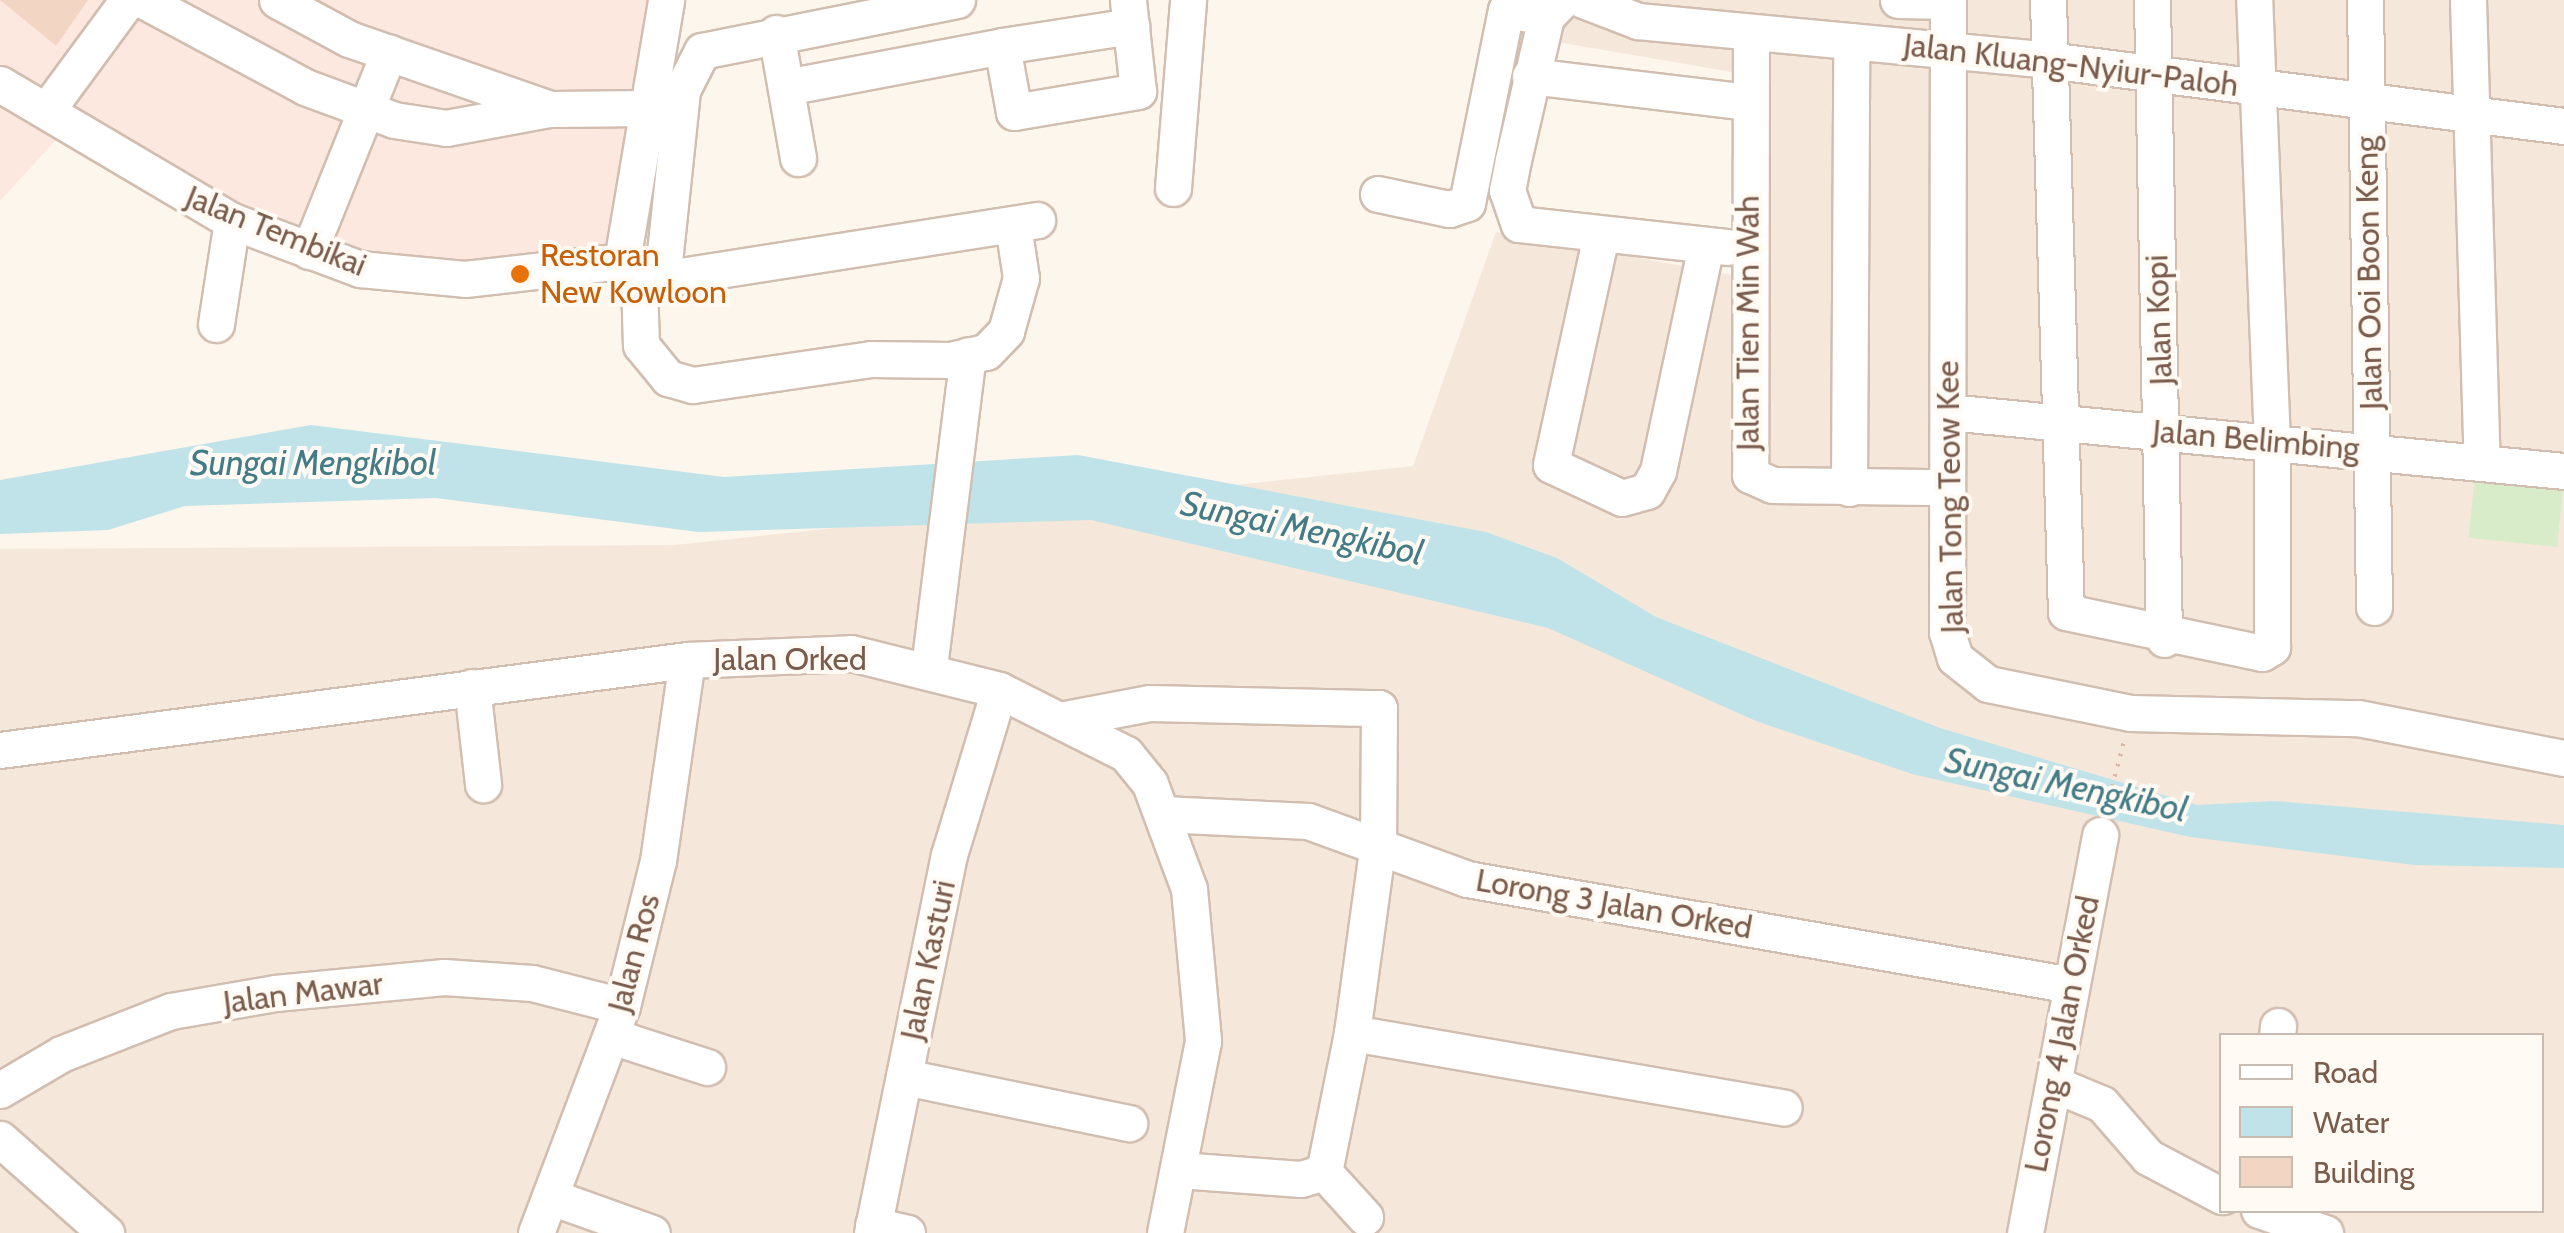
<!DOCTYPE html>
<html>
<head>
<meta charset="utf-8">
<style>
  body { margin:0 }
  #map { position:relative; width:2564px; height:1233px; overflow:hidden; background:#fdf6ec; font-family:Cabin,sans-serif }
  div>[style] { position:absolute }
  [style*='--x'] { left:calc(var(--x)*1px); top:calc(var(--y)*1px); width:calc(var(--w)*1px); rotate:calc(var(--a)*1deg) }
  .residential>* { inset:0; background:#f5e8da }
  .commercial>* { inset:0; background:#fde8e0 }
  .green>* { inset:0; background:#d8ecc9; transform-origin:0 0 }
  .water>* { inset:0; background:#bfe3e8 }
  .building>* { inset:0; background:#f3d5c3 }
  .path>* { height:4px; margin-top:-2px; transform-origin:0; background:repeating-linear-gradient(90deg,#d9b8a5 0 2.5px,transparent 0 10.5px) }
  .roads { filter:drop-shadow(2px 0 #d1beb0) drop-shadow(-2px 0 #d1beb0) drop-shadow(0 2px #d1beb0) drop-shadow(0 -2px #d1beb0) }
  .minor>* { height:35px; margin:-17.5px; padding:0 17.5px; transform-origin:17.5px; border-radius:17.5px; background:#fff }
  .dots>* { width:28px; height:28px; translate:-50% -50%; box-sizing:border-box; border:5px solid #fffaf3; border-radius:50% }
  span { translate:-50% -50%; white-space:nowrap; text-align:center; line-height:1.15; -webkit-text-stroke:8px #fffaf3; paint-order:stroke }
  .street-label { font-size:32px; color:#7a5c4d }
  .food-label { font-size:32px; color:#c56008 }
  .left { translate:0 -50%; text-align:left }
  .water-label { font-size:35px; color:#437c86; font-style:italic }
  .legend { position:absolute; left:2219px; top:1033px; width:325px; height:180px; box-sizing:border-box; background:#fffaf3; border:2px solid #cabbb1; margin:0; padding:12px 18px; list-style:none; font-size:30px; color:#7a5c4d }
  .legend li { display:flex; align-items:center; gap:20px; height:50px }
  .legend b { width:50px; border:2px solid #cabbb1 }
</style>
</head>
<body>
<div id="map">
  <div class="residential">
    <div style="clip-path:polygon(evenodd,1542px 0,2564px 0,2564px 1233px,0 1233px,0 549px,675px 545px,1413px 466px,1496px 232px,1732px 275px,1743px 74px,1534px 38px,1542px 0,2222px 1036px,2542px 1036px,2542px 1210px,2222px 1210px,2222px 1036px)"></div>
  </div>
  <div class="commercial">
    <div style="clip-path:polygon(0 0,673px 0,627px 269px,404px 288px,65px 130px,0 201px)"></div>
  </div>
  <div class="green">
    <div style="left:2475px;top:476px;width:89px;height:62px;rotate:6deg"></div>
  </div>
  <div class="water">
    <div style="clip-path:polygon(311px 425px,724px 477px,1078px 455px,1486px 532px,1557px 558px,1656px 617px,1940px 728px,2197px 805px,2275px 801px,2564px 825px,2564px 868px,2414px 865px,2190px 837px,1912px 774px,1756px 721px,1548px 628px,1091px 520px,698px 532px,436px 498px,185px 506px,108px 530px,0 534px,0 480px)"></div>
  </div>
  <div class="building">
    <div style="clip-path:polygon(0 0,88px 0,56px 46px)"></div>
  </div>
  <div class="path">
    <div style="--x:2107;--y:807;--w:68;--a:-75.6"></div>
  </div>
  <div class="roads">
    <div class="minor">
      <div style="--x:143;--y:0;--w:184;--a:28.2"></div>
      <div style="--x:305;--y:87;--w:95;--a:20.3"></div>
      <div style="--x:394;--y:120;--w:53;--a:8.7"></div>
      <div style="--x:446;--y:128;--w:106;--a:-10.4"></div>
      <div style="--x:550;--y:109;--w:98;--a:-0.6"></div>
      <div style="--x:277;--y:0;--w:82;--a:28.4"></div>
      <div style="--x:349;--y:39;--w:213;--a:19.2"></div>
      <div style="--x:1562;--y:0;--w:23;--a:133"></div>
      <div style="--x:1546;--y:17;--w:147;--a:103"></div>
      <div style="--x:1513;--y:160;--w:31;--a:101"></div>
      <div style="--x:1507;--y:190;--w:36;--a:71"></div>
      <div style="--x:1519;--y:224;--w:209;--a:6.3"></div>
      <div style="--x:1583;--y:0;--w:59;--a:20.9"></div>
      <div style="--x:1638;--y:21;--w:412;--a:5.4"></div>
      <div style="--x:2048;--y:60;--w:520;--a:7.29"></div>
      <div style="--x:1898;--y:0;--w:50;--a:1.1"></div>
      <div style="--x:1948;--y:0;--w:632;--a:90.09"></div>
      <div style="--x:1947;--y:632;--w:27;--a:73"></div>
      <div style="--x:1955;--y:658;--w:42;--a:38.2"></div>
      <div style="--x:1988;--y:684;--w:145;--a:11.5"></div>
      <div style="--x:2130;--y:713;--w:228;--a:1.3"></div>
      <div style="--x:2358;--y:718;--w:210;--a:11"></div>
      <div style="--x:2048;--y:0;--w:612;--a:88.32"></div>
      <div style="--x:2066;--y:612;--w:200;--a:11.8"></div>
      <div style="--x:2262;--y:653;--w:12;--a:-31"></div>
      <div style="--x:2272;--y:647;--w:204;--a:-90"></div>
      <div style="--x:2272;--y:443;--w:443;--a:-92.3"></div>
      <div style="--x:2152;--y:0;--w:639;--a:88.92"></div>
      <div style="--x:2365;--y:0;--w:607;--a:89.15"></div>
      <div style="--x:2468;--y:0;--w:463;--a:88.3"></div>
      <div style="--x:1751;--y:32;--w:443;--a:90.1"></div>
      <div style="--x:1750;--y:475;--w:24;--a:24"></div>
      <div style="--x:1772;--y:485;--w:175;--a:0.7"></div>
      <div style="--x:776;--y:33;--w:127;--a:80"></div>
      <div style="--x:1002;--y:46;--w:131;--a:-8.8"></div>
      <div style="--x:1530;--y:76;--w:220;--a:6.8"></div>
      <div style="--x:0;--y:84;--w:269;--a:30.6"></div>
      <div style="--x:232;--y:221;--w:137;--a:20.6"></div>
      <div style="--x:360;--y:269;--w:105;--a:5.4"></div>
      <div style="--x:465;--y:279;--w:158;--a:-6.5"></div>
      <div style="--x:622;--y:261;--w:265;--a:-80.4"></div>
      <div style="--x:786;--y:87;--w:220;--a:-10.7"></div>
      <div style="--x:1002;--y:46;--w:67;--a:79.7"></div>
      <div style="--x:1014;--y:112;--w:126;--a:-9.6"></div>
      <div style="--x:1138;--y:91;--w:92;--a:-96.3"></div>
      <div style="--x:49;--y:107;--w:133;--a:-53.6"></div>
      <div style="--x:1173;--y:188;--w:189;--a:-85.4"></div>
      <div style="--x:1378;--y:194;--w:73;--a:11.9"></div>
      <div style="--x:1449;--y:209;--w:19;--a:-18"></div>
      <div style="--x:1467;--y:203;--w:197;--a:-78.6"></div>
      <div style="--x:1506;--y:10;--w:41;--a:9.9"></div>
      <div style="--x:1601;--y:235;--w:235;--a:102.3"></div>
      <div style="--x:1551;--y:465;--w:78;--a:24.9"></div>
      <div style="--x:1622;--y:498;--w:26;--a:-16"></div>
      <div style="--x:1647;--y:491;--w:23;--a:-61"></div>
      <div style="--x:1658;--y:471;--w:231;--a:-78"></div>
      <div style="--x:309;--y:251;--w:214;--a:-68.1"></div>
      <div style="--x:662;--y:281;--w:192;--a:-84"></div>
      <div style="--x:682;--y:90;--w:44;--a:-62.9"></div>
      <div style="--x:702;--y:51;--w:260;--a:-11.3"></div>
      <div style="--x:639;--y:282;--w:63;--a:88.2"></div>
      <div style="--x:641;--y:345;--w:43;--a:50.7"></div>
      <div style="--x:668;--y:378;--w:26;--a:16"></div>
      <div style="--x:693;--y:385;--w:180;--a:-8.3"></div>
      <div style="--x:871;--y:359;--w:79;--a:0.7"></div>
      <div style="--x:950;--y:360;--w:37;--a:-13"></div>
      <div style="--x:986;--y:352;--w:29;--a:-46"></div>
      <div style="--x:1006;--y:331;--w:55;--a:-74.2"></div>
      <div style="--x:1021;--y:278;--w:54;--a:-98.6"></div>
      <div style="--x:642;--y:282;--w:400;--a:-8.9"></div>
      <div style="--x:216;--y:324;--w:104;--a:-81.2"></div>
      <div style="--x:1948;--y:412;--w:619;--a:5.47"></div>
      <div style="--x:1849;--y:488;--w:447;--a:-89.7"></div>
      <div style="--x:929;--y:667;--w:314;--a:-82.9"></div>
      <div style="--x:472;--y:687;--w:98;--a:83.5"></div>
      <div style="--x:1065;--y:719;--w:86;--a:-10.7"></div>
      <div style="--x:1150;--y:703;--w:229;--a:1.3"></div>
      <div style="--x:1379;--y:708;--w:135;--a:90.4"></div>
      <div style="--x:1378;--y:843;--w:192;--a:97.8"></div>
      <div style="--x:0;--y:750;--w:693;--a:-7.46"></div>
      <div style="--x:687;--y:660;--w:164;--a:-2.4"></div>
      <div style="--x:851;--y:653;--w:153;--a:14"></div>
      <div style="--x:999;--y:690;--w:142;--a:26.7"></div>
      <div style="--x:1126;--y:754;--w:38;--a:51"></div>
      <div style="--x:1150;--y:784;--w:112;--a:69.6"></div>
      <div style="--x:1189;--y:889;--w:153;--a:84.7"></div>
      <div style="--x:1203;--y:1041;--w:196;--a:101.2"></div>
      <div style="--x:1163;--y:814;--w:145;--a:2.8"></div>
      <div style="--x:1308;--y:821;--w:169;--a:20"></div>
      <div style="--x:1467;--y:879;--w:613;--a:9.95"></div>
      <div style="--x:611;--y:1036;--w:101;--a:17.9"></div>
      <div style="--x:2277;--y:1036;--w:10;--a:-84"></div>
      <div style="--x:904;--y:1077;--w:230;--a:11.6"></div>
      <div style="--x:2054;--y:1084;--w:52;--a:22.6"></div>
      <div style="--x:2102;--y:1104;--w:70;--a:49"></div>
      <div style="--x:2148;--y:1157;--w:84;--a:27.8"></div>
      <div style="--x:0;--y:1090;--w:71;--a:-30.5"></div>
      <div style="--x:61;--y:1054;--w:118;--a:-21.4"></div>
      <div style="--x:171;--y:1011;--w:106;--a:-9.8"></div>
      <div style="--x:275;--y:993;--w:170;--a:-5.4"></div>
      <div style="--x:444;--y:977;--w:88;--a:3.9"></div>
      <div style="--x:532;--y:983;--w:93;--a:14.3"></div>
      <div style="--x:0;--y:1139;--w:142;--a:41.6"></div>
      <div style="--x:1179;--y:1170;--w:122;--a:4.2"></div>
      <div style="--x:1301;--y:1179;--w:24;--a:-17"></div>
      <div style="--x:1324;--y:1172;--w:142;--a:-78.6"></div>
      <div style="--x:1352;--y:1033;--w:438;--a:9.8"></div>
      <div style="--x:1324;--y:1172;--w:61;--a:47.7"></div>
      <div style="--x:554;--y:1198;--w:104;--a:19.7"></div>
      <div style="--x:2259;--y:1210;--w:70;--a:19.2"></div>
      <div style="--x:873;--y:1225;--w:35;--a:13"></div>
      <div style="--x:536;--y:1233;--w:243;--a:-69.3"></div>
      <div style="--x:622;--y:1006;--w:149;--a:-76.1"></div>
      <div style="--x:658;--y:861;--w:203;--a:-81.8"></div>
      <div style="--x:872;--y:1233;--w:386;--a:-78.5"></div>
      <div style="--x:949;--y:855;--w:172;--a:-73.1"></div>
      <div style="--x:2025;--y:1233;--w:405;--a:-79.3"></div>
    </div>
  </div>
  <div class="dots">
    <div style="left:520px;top:274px;background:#e8710a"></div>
  </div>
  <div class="street-label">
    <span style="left:2071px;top:65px;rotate:7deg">Jalan Kluang-Nyiur-Paloh</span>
    <span style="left:276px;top:231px;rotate:22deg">Jalan Tembikai</span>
    <span style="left:2369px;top:273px;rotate:-91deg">Jalan Ooi Boon Keng</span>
    <span style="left:2159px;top:320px;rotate:-92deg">Jalan Kopi</span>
    <span style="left:1748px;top:323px;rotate:-90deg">Jalan Tien Min Wah</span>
    <span style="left:2256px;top:440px;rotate:5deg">Jalan Belimbing</span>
    <span style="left:1950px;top:497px;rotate:-91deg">Jalan Tong Teow Kee</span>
    <span style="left:790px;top:659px">Jalan Orked</span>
    <span style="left:1614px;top:904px;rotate:10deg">Lorong 3 Jalan Orked</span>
    <span style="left:634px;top:953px;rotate:-75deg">Jalan Ros</span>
    <span style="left:928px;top:960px;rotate:-78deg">Jalan Kasturi</span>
    <span style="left:303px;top:993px;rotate:-7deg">Jalan Mawar</span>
    <span style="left:2062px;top:1034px;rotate:-79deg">Lorong 4 Jalan Orked</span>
  </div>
  <div class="food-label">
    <span class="left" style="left:540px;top:274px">Restoran<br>New Kowloon</span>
  </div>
  <div class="water-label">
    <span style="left:313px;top:463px">Sungai Mengkibol</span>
    <span style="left:1302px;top:528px;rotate:12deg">Sungai Mengkibol</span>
    <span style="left:2066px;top:785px;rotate:12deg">Sungai Mengkibol</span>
  </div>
  <ul class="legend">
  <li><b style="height:12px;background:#fff"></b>Road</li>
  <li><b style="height:28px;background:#bfe3e8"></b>Water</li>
  <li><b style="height:28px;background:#f3d5c3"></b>Building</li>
  </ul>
</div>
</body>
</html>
